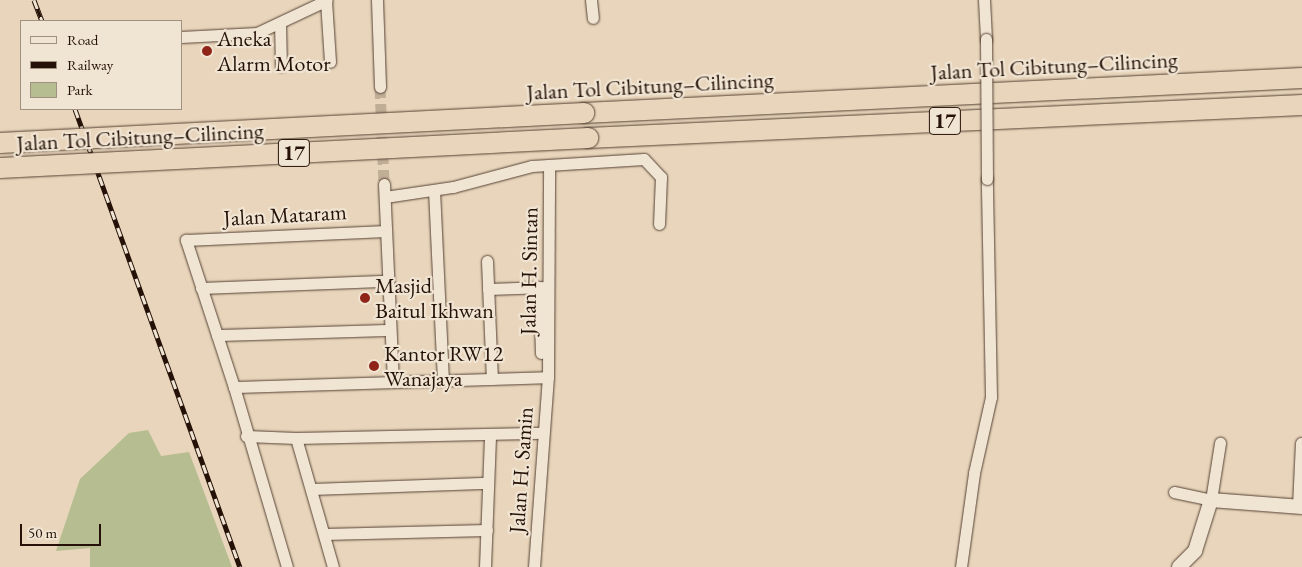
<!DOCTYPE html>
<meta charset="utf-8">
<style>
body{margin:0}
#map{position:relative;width:1302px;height:567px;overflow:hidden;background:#e8d5bb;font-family:"EB Garamond",serif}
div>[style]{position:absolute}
.green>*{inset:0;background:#b6bd90}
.minor-tunnel>*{height:11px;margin-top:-5.5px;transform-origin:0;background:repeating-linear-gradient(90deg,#c1ae97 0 11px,transparent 0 16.5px)}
.roads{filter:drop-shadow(0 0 1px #564234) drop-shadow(0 0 1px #564234)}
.minor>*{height:11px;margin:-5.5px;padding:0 5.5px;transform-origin:5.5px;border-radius:5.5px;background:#f0e4d3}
.tertiary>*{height:14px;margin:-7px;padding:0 7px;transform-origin:7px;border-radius:7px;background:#f0e4d3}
.motorway>*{height:20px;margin:-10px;padding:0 10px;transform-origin:10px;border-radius:10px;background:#e8d5bb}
.rail>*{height:5px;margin-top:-2.5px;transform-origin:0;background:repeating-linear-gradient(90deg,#f0e4d3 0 9px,#251107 0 18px);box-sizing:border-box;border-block:1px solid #251107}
.bridges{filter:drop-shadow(0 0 1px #564234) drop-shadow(0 0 1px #564234)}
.minor-bridge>*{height:11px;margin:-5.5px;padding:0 5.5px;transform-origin:5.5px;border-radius:5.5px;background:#f0e4d3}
.motorway-bridge>*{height:20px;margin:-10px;padding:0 10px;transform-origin:10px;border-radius:10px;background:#e8d5bb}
.dots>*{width:14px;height:14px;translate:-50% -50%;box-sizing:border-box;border:2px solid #f0e4d3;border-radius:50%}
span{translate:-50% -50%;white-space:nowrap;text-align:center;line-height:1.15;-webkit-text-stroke:4.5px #f0e4d3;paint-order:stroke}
.shield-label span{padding:1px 4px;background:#f0e4d3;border:1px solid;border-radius:4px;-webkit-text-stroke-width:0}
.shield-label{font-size:21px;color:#251107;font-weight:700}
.poi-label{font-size:22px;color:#251107}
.left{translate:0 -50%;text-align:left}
.street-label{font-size:22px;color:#251107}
.legend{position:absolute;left:20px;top:20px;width:162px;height:90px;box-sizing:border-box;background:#f0e4d3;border:1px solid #9f9081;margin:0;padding:6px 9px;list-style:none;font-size:15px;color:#251107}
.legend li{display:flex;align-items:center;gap:10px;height:25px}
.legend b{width:25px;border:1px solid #9f9081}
.scale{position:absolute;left:20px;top:524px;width:81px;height:22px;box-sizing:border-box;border:2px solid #251107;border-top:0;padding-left:6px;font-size:15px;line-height:18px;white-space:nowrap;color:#251107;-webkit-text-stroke:4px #f0e4d3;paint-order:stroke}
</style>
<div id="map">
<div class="green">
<i style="clip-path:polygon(148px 430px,161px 456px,189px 452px,232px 567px,90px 567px,90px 548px,56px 551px,80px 479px,129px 433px)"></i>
</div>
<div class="minor-tunnel">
<i style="left:380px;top:87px;width:97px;rotate:87.6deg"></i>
</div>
<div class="roads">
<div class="minor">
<i style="left:377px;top:0;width:87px;rotate:88deg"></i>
<i style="left:591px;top:0;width:18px;rotate:84deg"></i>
<i style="left:984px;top:0;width:39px;rotate:87deg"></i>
<i style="left:326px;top:1px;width:61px;rotate:86.2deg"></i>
<i style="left:280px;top:23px;width:43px;rotate:88.7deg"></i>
<i style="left:181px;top:37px;width:76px;rotate:-3deg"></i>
<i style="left:257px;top:33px;width:77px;rotate:-25.2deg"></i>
<i style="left:384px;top:184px;width:197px;rotate:87.4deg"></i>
<i style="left:434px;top:190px;width:190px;rotate:87.3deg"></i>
<i style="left:385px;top:197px;width:69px;rotate:-8.4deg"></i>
<i style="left:453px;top:187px;width:82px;rotate:-14.9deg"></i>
<i style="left:532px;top:166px;width:112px;rotate:-3.6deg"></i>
<i style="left:644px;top:159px;width:25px;rotate:47deg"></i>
<i style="left:661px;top:177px;width:47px;rotate:92.4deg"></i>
<i style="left:487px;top:261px;width:118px;rotate:87.6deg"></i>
<i style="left:539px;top:287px;width:66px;rotate:88.3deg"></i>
<i style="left:201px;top:288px;width:186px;rotate:-2.2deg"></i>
<i style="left:488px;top:289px;width:58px;rotate:-2deg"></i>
<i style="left:217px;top:335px;width:172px;rotate:-1.7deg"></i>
<i style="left:234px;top:387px;width:314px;rotate:-1.8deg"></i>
<i style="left:246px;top:436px;width:50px;rotate:2.3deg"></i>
<i style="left:296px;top:438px;width:247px;rotate:-1.2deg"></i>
<i style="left:296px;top:438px;width:134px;rotate:74deg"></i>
<i style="left:312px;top:489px;width:176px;rotate:-2deg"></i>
<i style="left:1174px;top:492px;width:38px;rotate:12deg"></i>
<i style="left:1211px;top:500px;width:58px;rotate:-81deg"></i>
<i style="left:1298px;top:506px;width:63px;rotate:-87.3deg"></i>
<i style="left:324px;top:534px;width:163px;rotate:-1.4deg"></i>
<i style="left:287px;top:567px;width:188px;rotate:-106.4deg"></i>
<i style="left:234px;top:387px;width:155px;rotate:-108.1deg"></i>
<i style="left:186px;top:240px;width:200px;rotate:-2.6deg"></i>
<i style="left:485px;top:567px;width:133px;rotate:-87.8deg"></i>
<i style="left:534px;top:567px;width:191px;rotate:-85.8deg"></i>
<i style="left:548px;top:377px;width:212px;rotate:-89.7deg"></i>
<i style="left:961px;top:567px;width:95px;rotate:-82.1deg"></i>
<i style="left:974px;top:473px;width:78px;rotate:-77.4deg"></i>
<i style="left:991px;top:397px;width:218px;rotate:-91.1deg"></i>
</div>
<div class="tertiary">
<i style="left:1179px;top:567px;width:23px;rotate:-45deg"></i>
<i style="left:1195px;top:551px;width:53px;rotate:-72.6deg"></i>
<i style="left:1211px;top:500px;width:91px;rotate:4.4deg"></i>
</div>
<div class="motorway">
<i style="left:584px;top:113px;width:719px;rotate:-2.79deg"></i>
<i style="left:588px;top:138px;width:715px;rotate:-2.65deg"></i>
</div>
</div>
<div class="rail">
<i style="left:34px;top:0;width:22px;rotate:69deg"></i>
<i style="left:75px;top:109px;width:487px;rotate:70.2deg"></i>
</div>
<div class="bridges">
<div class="minor-bridge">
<i style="left:986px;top:39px;width:140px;rotate:89.6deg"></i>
</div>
<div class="motorway-bridge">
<i style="left:0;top:143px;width:585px;rotate:-2.94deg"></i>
<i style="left:0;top:168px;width:589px;rotate:-2.92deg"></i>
</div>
</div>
<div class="dots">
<i style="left:207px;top:51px;background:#8f2418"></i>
<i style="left:365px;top:298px;background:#8f2418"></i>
<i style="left:374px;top:366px;background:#8f2418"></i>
</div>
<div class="shield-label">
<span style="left:945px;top:121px">17</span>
<span style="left:294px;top:153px">17</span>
</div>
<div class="poi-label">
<span class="left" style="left:217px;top:51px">Aneka<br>Alarm Motor</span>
<span class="left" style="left:375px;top:298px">Masjid<br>Baitul Ikhwan</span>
<span class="left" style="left:384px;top:366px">Kantor RW12<br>Wanajaya</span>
</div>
<div class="street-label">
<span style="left:1054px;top:66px;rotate:-3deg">Jalan Tol Cibitung–Cilincing</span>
<span style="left:650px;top:86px;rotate:-3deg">Jalan Tol Cibitung–Cilincing</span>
<span style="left:140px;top:137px;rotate:-3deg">Jalan Tol Cibitung–Cilincing</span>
<span style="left:285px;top:215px;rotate:-3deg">Jalan Mataram</span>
<span style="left:529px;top:271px;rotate:-89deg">Jalan H. Sintan</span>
<span style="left:521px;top:470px;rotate:-86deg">Jalan H. Samin</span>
</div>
<ul class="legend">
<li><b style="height:6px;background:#f0e4d3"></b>Road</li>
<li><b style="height:6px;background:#251107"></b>Railway</li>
<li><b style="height:14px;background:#b6bd90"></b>Park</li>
</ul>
<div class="scale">50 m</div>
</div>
